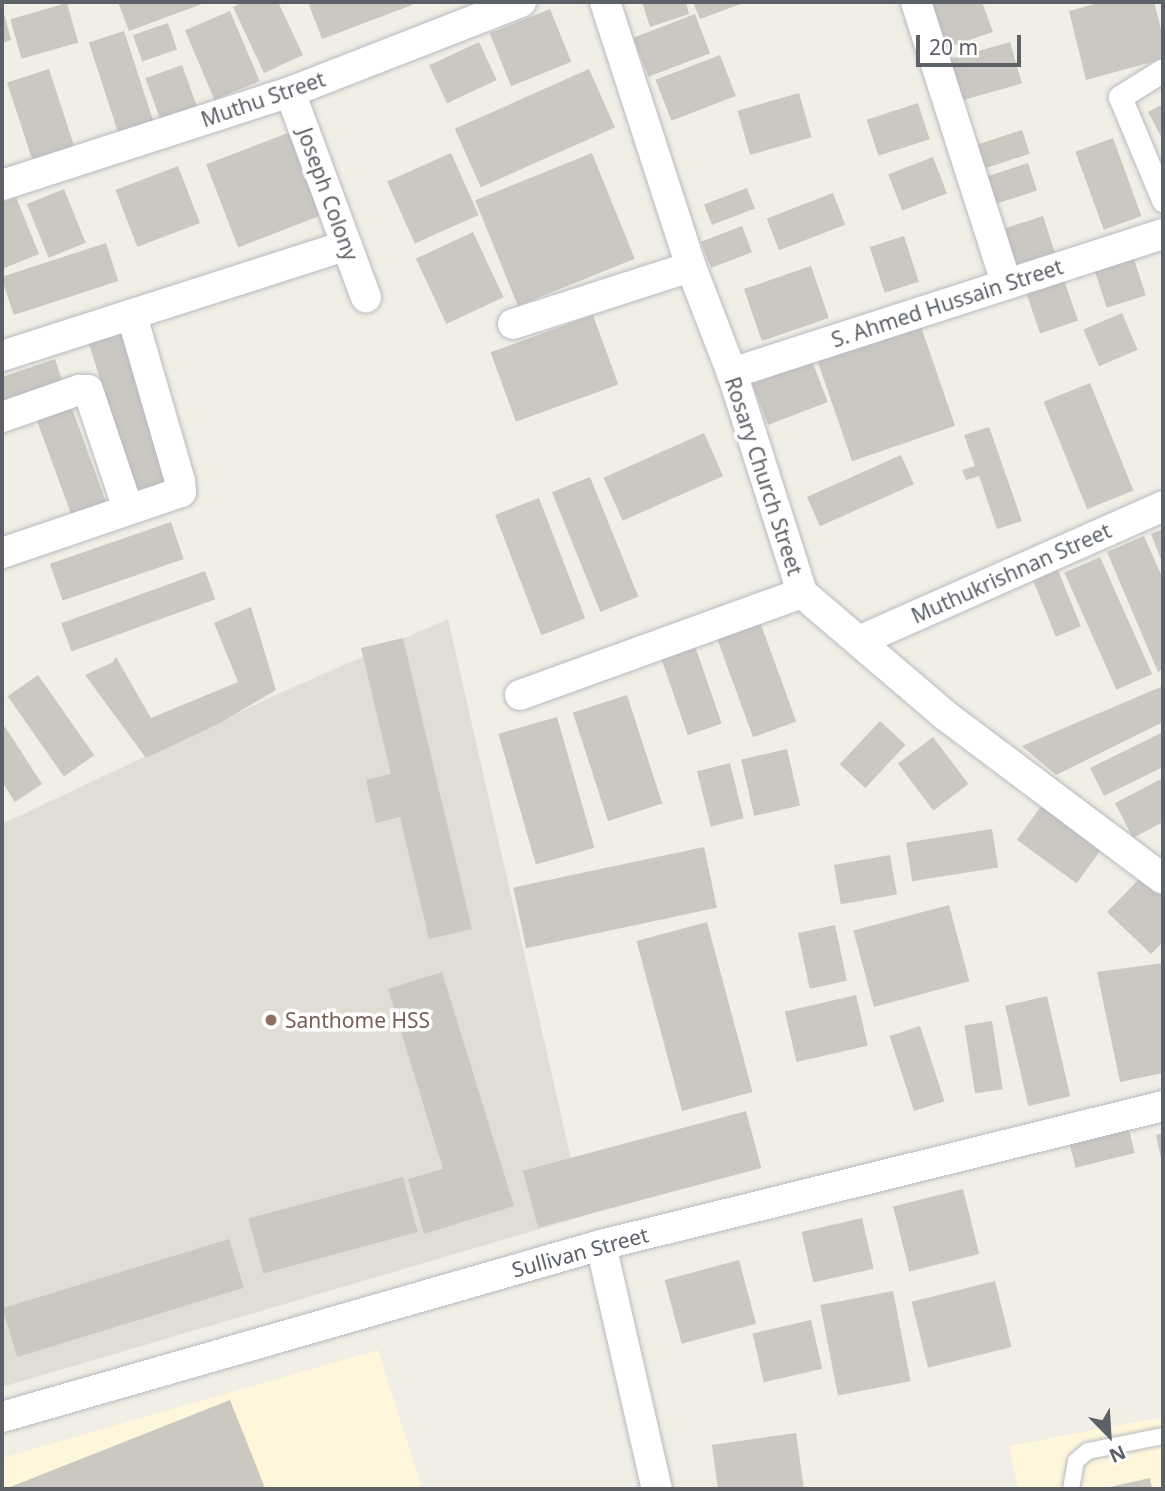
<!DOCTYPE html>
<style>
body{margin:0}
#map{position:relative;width:1165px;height:1491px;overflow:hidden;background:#f0eee5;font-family:"Noto Sans",sans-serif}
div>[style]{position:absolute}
.commercial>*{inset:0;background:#fff7db}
.education>*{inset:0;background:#e0ddd4}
.building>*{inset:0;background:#cbc8c2;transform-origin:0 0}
.roads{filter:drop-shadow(0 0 2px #b7bbc0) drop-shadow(0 0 2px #b7bbc0)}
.service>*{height:16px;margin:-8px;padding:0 8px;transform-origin:8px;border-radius:8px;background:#fff}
.pedestrian>*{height:23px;margin:-11.5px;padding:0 11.5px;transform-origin:11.5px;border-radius:11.5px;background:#fff}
.minor>*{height:30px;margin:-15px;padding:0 15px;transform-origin:15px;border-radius:15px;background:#fff}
.dots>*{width:19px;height:19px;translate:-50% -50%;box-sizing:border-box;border:4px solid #fff;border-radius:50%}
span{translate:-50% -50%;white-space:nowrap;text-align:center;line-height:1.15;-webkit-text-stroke:7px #fff;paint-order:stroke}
.street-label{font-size:21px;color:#5c6167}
.education-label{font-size:21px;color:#785e54}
.left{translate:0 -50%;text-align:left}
.frame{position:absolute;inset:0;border:4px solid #5c6167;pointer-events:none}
.north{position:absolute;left:1074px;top:1400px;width:70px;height:70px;-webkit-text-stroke:5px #fff;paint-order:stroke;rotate:156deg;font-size:19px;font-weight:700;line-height:28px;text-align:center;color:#5c6167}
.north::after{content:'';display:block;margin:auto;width:24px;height:32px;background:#5c6167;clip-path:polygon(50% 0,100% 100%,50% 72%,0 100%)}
.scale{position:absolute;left:916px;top:35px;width:105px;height:32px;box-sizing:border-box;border:4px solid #5c6167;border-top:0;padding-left:9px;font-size:21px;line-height:24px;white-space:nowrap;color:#5c6167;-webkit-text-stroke:5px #fff;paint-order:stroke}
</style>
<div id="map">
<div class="commercial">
<i style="clip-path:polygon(378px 1350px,422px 1489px,2px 1489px,2px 1458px)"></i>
<i style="clip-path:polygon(1163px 1417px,1163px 1489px,1018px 1489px,1009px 1446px)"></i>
</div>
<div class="education">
<i style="clip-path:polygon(448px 619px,584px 1216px,2px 1387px,2px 824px,276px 695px)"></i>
</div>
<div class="building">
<i style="clip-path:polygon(118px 2px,201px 2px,202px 4px,129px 31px)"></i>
<i style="clip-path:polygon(243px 2px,278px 2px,303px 55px,264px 73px,233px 7px)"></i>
<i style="clip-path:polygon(308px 2px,411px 2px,412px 5px,322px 39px)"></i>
<i style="clip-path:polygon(642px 2px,686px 2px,689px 14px,650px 27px)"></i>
<i style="clip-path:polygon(693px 2px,746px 2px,700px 19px)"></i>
<i style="clip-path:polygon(922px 2px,982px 2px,993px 32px,940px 50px)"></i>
<i style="clip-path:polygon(1102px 2px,1154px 2px,1163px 37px,1163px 59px,1086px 80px,1069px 11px)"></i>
<i style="left:67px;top:3px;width:41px;height:59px;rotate:74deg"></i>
<i style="clip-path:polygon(2px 6px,11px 40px,2px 43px)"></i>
<i style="left:550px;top:9px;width:57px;height:65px;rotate:68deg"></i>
<i style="left:230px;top:11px;width:76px;height:49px;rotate:67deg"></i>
<i style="left:695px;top:14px;width:42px;height:66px;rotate:69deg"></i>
<i style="left:168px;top:23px;width:28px;height:37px;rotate:71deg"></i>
<i style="left:124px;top:31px;width:96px;height:37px;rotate:72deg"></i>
<i style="left:479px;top:42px;width:42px;height:55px;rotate:65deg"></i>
<i style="left:1010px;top:42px;width:43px;height:62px;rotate:74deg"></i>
<i style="left:720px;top:55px;width:44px;height:69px;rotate:69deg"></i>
<i style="left:182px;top:65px;width:46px;height:39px;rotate:70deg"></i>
<i style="left:49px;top:69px;width:85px;height:44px;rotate:72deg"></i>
<i style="left:589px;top:69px;width:64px;height:147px;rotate:66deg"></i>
<i style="left:799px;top:93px;width:46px;height:64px;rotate:74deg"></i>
<i style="left:918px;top:103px;width:38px;height:54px;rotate:72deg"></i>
<i style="clip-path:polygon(1163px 104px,1163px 140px,1148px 112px)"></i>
<i style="left:1022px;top:130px;width:25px;height:49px;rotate:72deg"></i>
<i style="left:293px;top:131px;width:89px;height:93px;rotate:69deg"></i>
<i style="left:1113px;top:138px;width:83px;height:40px;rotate:70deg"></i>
<i style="left:451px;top:153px;width:68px;height:70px;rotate:66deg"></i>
<i style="left:592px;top:153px;width:114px;height:126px;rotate:68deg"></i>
<i style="left:933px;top:157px;width:39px;height:48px;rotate:69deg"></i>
<i style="left:1028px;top:163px;width:29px;height:46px;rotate:72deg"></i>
<i style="left:178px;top:166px;width:61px;height:67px;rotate:69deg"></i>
<i style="left:747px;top:188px;width:22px;height:46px;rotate:69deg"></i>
<i style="left:64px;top:189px;width:58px;height:40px;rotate:68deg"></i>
<i style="left:833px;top:193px;width:34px;height:71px;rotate:69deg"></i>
<i style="clip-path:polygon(16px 197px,39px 254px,2px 269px,2px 203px)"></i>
<i style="left:1043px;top:216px;width:38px;height:46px;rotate:72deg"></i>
<i style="left:742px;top:226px;width:28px;height:44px;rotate:69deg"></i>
<i style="left:473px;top:232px;width:72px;height:63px;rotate:65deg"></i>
<i style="left:904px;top:236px;width:48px;height:36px;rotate:72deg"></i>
<i style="left:106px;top:243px;width:40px;height:110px;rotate:72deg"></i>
<i style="left:1134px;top:259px;width:38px;height:41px;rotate:72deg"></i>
<i style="left:811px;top:266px;width:55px;height:71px;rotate:71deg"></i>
<i style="left:1063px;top:277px;width:46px;height:40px;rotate:71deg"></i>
<i style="left:1122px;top:313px;width:40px;height:42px;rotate:67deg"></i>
<i style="left:593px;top:315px;width:74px;height:109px;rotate:70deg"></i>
<i style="left:918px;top:318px;width:114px;height:109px;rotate:71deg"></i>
<i style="left:121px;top:333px;width:157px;height:34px;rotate:72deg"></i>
<i style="clip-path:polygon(55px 359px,65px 389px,2px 411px,2px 377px)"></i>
<i style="left:812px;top:361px;width:44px;height:64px;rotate:69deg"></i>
<i style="left:1090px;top:383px;width:116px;height:50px;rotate:68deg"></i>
<i style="left:70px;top:403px;width:105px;height:37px;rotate:70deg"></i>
<i style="clip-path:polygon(989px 427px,1022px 521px,997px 529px,979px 476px,966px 480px,962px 470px,975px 466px,964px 435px)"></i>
<i style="left:704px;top:433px;width:47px;height:110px;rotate:66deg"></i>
<i style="left:901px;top:455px;width:32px;height:103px;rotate:66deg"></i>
<i style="left:590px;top:477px;width:129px;height:41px;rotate:68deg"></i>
<i style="left:539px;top:498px;width:129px;height:47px;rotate:69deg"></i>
<i style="left:171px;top:522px;width:39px;height:128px;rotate:71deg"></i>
<i style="clip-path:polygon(1163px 529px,1163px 564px,1151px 534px)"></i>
<i style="clip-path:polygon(1144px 536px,1163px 579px,1163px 669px,1158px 672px,1107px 552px)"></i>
<i style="left:1100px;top:557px;width:128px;height:39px;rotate:66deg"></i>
<i style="left:1058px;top:570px;width:61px;height:27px;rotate:68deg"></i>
<i style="left:205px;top:571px;width:30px;height:153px;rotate:70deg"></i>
<i style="clip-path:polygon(251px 607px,276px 690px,218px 724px,146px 758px,85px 675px,113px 662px,116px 657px,151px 718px,238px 682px,214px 623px)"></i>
<i style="left:760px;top:622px;width:106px;height:46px;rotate:70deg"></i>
<i style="clip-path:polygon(403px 638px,472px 929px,429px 939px,400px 817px,376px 823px,366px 780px,391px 774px,361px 648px)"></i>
<i style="left:695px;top:646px;width:82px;height:36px;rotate:71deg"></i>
<i style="left:38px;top:675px;width:98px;height:37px;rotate:55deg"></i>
<i style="clip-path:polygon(1163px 686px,1163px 722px,1056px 775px,1022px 746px)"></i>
<i style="left:627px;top:695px;width:114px;height:57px;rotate:72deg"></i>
<i style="left:557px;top:717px;width:136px;height:61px;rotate:74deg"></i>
<i style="left:880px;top:721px;width:35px;height:59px;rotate:43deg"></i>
<i style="clip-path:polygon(2px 722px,42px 784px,15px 802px,2px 782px)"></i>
<i style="clip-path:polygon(1163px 732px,1163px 767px,1104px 796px,1090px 768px)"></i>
<i style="left:933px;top:737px;width:59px;height:44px;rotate:53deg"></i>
<i style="left:787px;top:749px;width:58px;height:47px;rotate:77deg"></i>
<i style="left:730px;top:763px;width:57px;height:34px;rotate:76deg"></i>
<i style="clip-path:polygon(1163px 778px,1163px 822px,1133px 838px,1115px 803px)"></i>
<i style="left:1042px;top:805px;width:74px;height:43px;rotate:36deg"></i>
<i style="left:992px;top:829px;width:39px;height:87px;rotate:81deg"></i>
<i style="left:704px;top:847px;width:62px;height:195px;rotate:78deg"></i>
<i style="left:890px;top:855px;width:40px;height:57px;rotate:80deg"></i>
<i style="clip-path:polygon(1144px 874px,1163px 893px,1163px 942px,1151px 954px,1107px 912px)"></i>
<i style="left:949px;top:905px;width:79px;height:99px;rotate:75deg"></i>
<i style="left:707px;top:922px;width:176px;height:73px;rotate:75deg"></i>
<i style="left:835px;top:925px;width:57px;height:38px;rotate:78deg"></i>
<i style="clip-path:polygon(1163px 963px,1163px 1073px,1120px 1082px,1097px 972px)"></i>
<i style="clip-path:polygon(442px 972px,514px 1206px,424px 1234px,408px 1179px,443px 1169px,388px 989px)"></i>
<i style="left:856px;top:995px;width:52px;height:73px;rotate:77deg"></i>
<i style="left:1047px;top:996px;width:103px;height:43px;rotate:77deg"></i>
<i style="left:992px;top:1021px;width:69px;height:28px;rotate:81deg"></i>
<i style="left:920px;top:1026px;width:79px;height:32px;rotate:72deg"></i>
<i style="left:746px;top:1111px;width:59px;height:231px;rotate:75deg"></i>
<i style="left:1127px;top:1122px;width:32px;height:61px;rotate:76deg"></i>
<i style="clip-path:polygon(1163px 1133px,1163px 1163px,1162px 1163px,1156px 1135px)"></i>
<i style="left:403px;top:1177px;width:57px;height:160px;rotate:75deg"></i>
<i style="left:963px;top:1189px;width:67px;height:72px;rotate:76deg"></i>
<i style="left:862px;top:1218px;width:52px;height:62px;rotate:77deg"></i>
<i style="left:229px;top:1239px;width:51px;height:237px;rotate:73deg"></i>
<i style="left:739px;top:1260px;width:66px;height:77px;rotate:75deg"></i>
<i style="left:995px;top:1281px;width:68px;height:86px;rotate:76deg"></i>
<i style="left:893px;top:1291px;width:92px;height:74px;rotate:79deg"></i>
<i style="left:811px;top:1320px;width:50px;height:60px;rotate:77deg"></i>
<i style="clip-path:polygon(230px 1400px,265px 1488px,5px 1489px)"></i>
<i style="clip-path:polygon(796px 1433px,804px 1489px,718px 1489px,712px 1445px)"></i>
<i style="clip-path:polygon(1150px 1478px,1152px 1489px,1106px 1489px,1105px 1488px)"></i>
</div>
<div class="roads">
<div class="service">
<i style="left:1071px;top:1489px;width:28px;rotate:-80deg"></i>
<i style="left:1076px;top:1461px;width:16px;rotate:-40deg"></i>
<i style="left:1088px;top:1451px;width:76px;rotate:-11.3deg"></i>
</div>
<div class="pedestrian">
<i style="left:1163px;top:70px;width:51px;rotate:147.9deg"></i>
<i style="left:1120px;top:97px;width:112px;rotate:67.3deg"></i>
</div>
<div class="minor">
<i style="left:605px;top:2px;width:279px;rotate:72deg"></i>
<i style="left:691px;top:267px;width:114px;rotate:68.9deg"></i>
<i style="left:732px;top:373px;width:231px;rotate:72.3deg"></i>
<i style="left:802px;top:593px;width:189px;rotate:40.5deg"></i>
<i style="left:946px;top:716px;width:271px;rotate:36.9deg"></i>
<i style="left:916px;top:2px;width:295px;rotate:72.2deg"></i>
<i style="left:290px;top:92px;width:219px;rotate:69.7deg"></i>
<i style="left:2px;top:185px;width:303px;rotate:-17.9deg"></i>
<i style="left:290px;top:92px;width:248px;rotate:-21.3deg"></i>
<i style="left:513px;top:324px;width:187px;rotate:-17.8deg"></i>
<i style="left:2px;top:356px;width:362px;rotate:-17.8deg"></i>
<i style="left:732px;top:373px;width:453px;rotate:-17.9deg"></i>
<i style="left:2px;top:417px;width:82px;rotate:-19.3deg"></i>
<i style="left:79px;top:390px;width:9px"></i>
<i style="left:88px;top:390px;width:126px;rotate:71.4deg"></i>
<i style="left:2px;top:553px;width:189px;rotate:-18.8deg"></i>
<i style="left:181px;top:492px;width:11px;rotate:-95deg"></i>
<i style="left:180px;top:481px;width:172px;rotate:-106.2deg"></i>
<i style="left:859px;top:641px;width:333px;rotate:-23.9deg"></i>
<i style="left:520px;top:695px;width:300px;rotate:-19.9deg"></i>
<i style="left:601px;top:1245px;width:250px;rotate:77.1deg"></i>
<i style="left:2px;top:1417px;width:623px;rotate:-16.02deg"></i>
<i style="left:601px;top:1245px;width:579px;rotate:-13.89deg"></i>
</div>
</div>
<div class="dots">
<i style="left:271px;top:1020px;background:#8d6e63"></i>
</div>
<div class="street-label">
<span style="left:263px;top:99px;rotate:-19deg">Muthu Street</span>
<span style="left:328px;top:194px;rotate:70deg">Joseph Colony</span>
<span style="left:947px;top:303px;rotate:-18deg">S. Ahmed Hussain Street</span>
<span style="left:764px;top:476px;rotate:72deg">Rosary Church Street</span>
<span style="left:1011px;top:573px;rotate:-24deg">Muthukrishnan Street</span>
<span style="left:580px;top:1252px;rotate:-15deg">Sullivan Street</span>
</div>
<div class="education-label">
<span class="left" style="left:285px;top:1020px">Santhome HSS</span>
</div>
<div class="frame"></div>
<div class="north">N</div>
<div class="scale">20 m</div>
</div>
